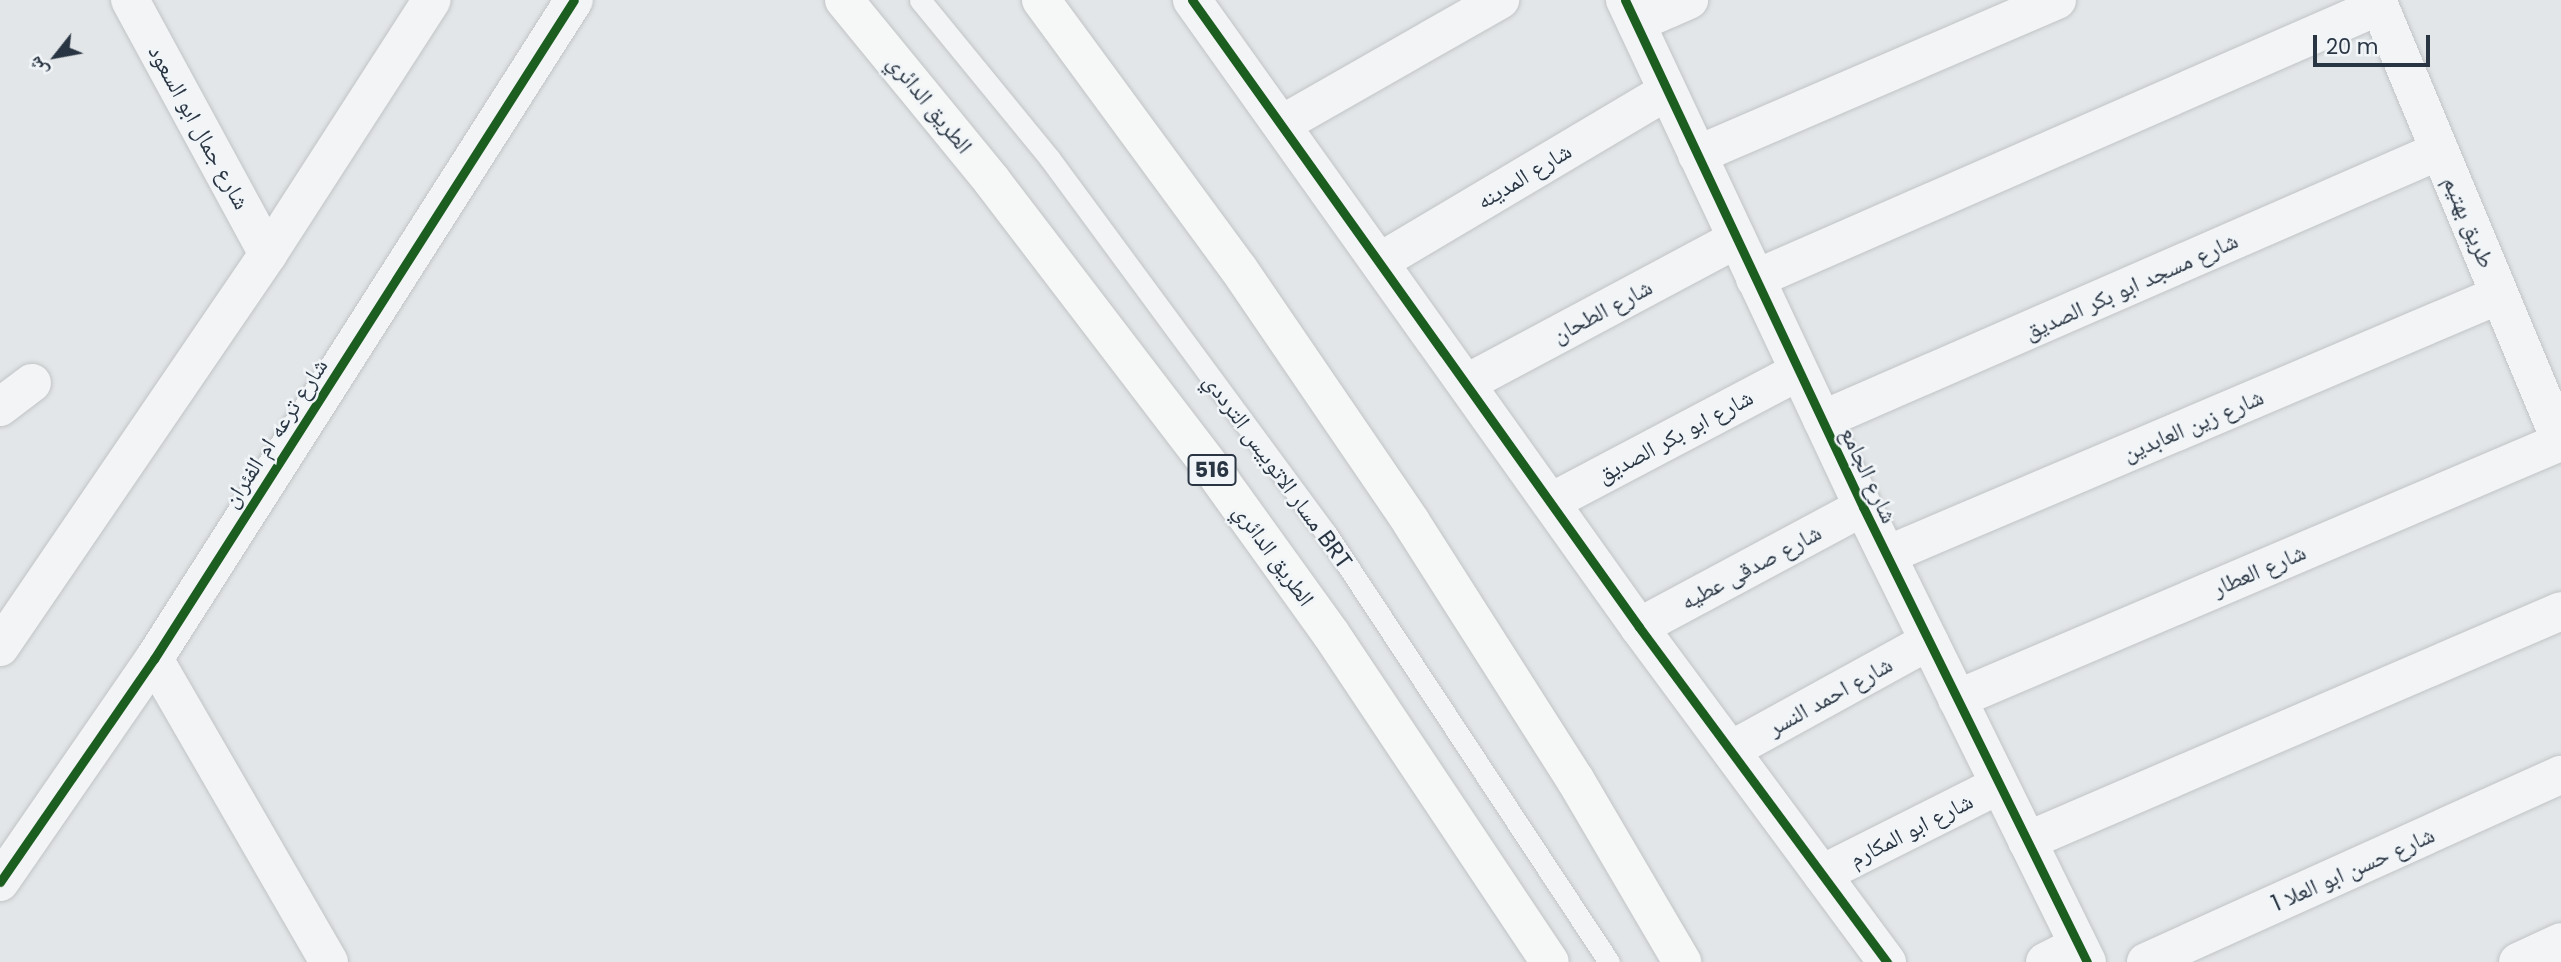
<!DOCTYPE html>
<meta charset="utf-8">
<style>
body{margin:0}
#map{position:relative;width:2561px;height:962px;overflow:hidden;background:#e3e6e8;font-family:Poppins,"Noto Naskh Arabic",sans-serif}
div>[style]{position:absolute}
.roads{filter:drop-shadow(0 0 2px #c1c4c6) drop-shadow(0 0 2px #c1c4c6)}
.lane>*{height:21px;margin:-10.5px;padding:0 10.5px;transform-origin:10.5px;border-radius:10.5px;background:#f2f4f5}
.street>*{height:38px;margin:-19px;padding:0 19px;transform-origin:19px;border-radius:19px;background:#f2f4f5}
.highway>*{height:38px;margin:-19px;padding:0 19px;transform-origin:19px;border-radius:19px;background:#f6f7f7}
.cycleway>*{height:9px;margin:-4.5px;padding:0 4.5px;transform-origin:4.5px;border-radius:4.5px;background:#1b5e20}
span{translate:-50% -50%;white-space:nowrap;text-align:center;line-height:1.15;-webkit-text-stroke:5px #f1f5f8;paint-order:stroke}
.shield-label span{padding:2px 5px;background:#f1f5f8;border:2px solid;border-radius:5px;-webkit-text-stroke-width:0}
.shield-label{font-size:21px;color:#293543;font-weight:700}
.street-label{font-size:23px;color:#293543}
.north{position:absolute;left:21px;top:21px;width:70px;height:70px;-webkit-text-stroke:5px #f1f5f8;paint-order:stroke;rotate:239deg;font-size:19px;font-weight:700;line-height:28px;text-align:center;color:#293543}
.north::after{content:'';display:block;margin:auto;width:24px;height:32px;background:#293543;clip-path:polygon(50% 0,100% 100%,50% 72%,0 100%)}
.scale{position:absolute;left:2313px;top:35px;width:117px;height:32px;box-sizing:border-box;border:4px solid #293543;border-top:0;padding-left:9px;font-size:21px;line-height:24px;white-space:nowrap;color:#293543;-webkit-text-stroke:5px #f1f5f8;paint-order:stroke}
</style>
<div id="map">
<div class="roads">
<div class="lane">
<i style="left:920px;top:0;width:205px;rotate:50.7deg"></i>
<i style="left:1050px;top:159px;width:465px;rotate:53.6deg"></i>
<i style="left:1326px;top:533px;width:514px;rotate:56.59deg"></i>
</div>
<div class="street">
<i style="left:130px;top:0;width:289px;rotate:61.5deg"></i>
<i style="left:1192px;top:0;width:770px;rotate:54.51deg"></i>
<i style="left:1639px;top:627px;width:417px;rotate:53.5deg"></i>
<i style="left:1625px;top:0;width:560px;rotate:64.85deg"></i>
<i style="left:1863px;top:507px;width:507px;rotate:63.79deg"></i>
<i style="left:2377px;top:0;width:480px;rotate:67.4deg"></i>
<i style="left:1636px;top:23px;width:58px;rotate:-23.5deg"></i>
<i style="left:1284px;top:123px;width:249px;rotate:-29.7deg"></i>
<i style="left:1697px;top:155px;width:392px;rotate:-23.3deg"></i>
<i style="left:1381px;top:261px;width:333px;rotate:-30.7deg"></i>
<i style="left:1755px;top:279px;width:681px;rotate:-23.63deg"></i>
<i style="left:1467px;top:383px;width:306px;rotate:-28.1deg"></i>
<i style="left:0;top:407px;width:40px;rotate:-37deg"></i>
<i style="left:1822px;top:420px;width:673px;rotate:-23.56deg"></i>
<i style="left:1551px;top:502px;width:280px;rotate:-27.8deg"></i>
<i style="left:1887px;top:555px;width:665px;rotate:-23.02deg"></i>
<i style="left:1639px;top:627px;width:254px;rotate:-28.2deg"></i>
<i style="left:0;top:647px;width:476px;rotate:-55.7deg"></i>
<i style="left:268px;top:254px;width:302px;rotate:-57.2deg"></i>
<i style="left:154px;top:659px;width:350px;rotate:60deg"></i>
<i style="left:1957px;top:699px;width:655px;rotate:-23.08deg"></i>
<i style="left:1731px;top:750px;width:226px;rotate:-28.8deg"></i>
<i style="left:2027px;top:841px;width:581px;rotate:-23.3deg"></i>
<i style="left:1822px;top:874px;width:198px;rotate:-26.7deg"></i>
<i style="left:0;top:882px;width:271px;rotate:-55.4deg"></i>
<i style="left:154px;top:659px;width:781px;rotate:-57.49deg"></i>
<i style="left:2045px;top:962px;width:37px;rotate:-27deg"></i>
<i style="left:2146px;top:962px;width:455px;rotate:-24.3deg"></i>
<i style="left:2518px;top:962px;width:47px;rotate:-24.9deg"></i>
</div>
<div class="highway">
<i style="left:844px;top:0;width:234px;rotate:50.7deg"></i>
<i style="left:992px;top:181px;width:377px;rotate:52.6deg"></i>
<i style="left:1221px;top:481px;width:188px;rotate:54.3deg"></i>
<i style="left:1331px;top:634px;width:394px;rotate:56.3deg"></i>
<i style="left:1041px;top:0;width:333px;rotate:53.7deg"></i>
<i style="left:1238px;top:268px;width:307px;rotate:55.7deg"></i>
<i style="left:1411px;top:522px;width:307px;rotate:57.5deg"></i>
<i style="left:1576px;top:781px;width:210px;rotate:59.6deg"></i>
</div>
</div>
<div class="cycleway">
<i style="left:1192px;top:0;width:770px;rotate:54.51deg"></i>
<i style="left:1639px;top:627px;width:417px;rotate:53.5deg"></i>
<i style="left:1625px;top:0;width:560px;rotate:64.85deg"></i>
<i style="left:1863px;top:507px;width:507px;rotate:63.79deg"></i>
<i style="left:0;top:882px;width:271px;rotate:-55.4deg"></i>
<i style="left:154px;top:659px;width:781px;rotate:-57.49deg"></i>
</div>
<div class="shield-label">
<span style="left:1212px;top:470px">516</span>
</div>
<div class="street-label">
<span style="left:930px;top:104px;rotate:51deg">الطريق الدائري</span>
<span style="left:199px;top:127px;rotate:61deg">شارع جمال ابو السعود</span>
<span style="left:1524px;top:176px;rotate:-31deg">شارع المدينه</span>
<span style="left:2469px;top:222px;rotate:67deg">طريق بهتيم</span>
<span style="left:2131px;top:286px;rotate:-24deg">شارع مسجد ابو بكر الصديق</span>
<span style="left:1602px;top:311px;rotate:-28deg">شارع الطحان</span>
<span style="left:2193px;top:425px;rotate:-23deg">شارع زين العابدين</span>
<span style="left:275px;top:433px;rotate:-57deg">شارع ترعه ام الفئران</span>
<span style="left:1675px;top:436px;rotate:-28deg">شارع ابو بكر الصديق</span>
<span style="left:1278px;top:471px;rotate:54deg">مسار الاتوبيس الترددي BRT</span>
<span style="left:1869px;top:475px;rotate:65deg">شارع الجامع</span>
<span style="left:1274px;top:555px;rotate:54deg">الطريق الدائري</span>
<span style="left:1751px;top:567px;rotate:-28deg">شارع صدقى عطيه</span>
<span style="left:2259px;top:570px;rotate:-23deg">شارع العطار</span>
<span style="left:1830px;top:696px;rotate:-29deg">شارع احمد النسر</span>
<span style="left:1911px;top:830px;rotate:-27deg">شارع ابو المكارم</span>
<span style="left:2353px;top:869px;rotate:-24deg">شارع حسن ابو العلا 1</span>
</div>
<div class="north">ش</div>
<div class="scale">20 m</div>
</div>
